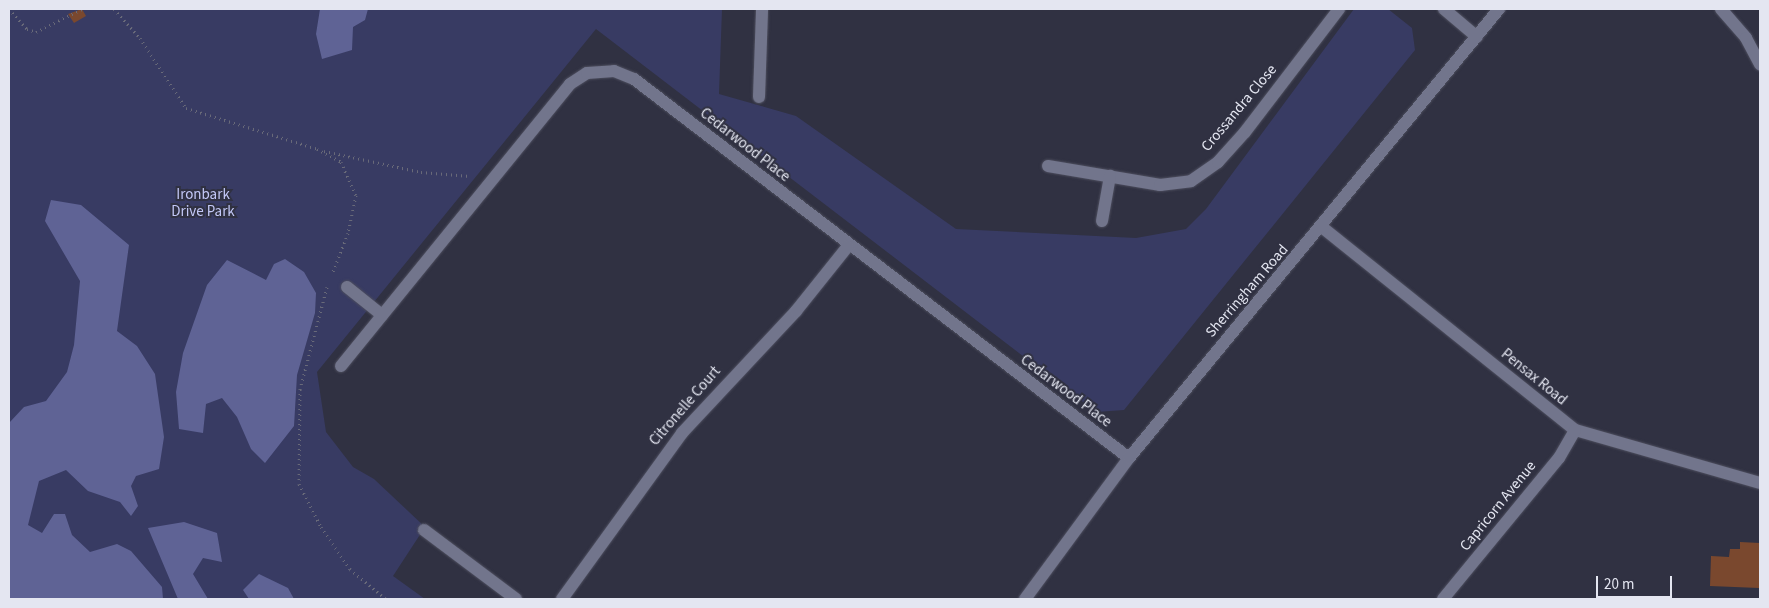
<!DOCTYPE html>
<style>
body{margin:0}
#map{position:relative;width:1769px;height:608px;overflow:hidden;background:#303142;font-family:"Source Sans 3",sans-serif}
div>[style]{position:absolute}
.green>*{inset:0;background:#383b63}
.forest>*{inset:0;background:#5f6395}
.building>*{inset:0;background:#7a482e}
.path>*{height:3px;margin-top:-1.5px;transform-origin:0;background:repeating-linear-gradient(90deg,#696a79 0 1px,transparent 0 5px)}
.roads{filter:drop-shadow(0 0 1px #4d4e5e) drop-shadow(0 0 1px #4d4e5e)}
.minor>*{height:12px;margin:-6px;padding:0 6px;transform-origin:6px;border-radius:6px;background:#72758c}
span{translate:-50% -50%;white-space:nowrap;text-align:center;line-height:1.15;-webkit-text-stroke:4px #303142;paint-order:stroke}
.street-label{font-size:15px;color:#e4e6f1}
.park-label{font-size:15px;color:#c3c8f7}
.frame{position:absolute;inset:0;border:10px solid #e4e6f1;pointer-events:none}
.scale{position:absolute;left:1596px;top:576px;width:76px;height:22px;box-sizing:border-box;border:2px solid #e4e6f1;border-top:0;padding-left:6px;font-size:15px;line-height:18px;white-space:nowrap;color:#e4e6f1;-webkit-text-stroke:4px #303142;paint-order:stroke}
</style>
<div id="map">
<div class="green">
<i style="clip-path:polygon(9px 9px,722px 9px,719px 94px,796px 116px,956px 229px,1136px 238px,1186px 229px,1206px 209px,1354px 9px,1388px 9px,1412px 28px,1415px 50px,1124px 410px,1096px 412px,596px 29px,317px 372px,326px 432px,353px 467px,374px 479px,425px 527px,393px 576px,425px 599px,9px 599px)"></i>
</div>
<div class="forest">
<i style="clip-path:polygon(320px 9px,368px 9px,365px 20px,353px 27px,352px 50px,322px 59px,316px 34px)"></i>
<i style="clip-path:polygon(51px 200px,81px 205px,129px 245px,117px 331px,137px 346px,155px 374px,164px 437px,159px 469px,136px 476px,131px 486px,138px 506px,131px 516px,120px 502px,88px 491px,66px 470px,39px 481px,28px 525px,42px 533px,54px 514px,65px 514px,72px 535px,90px 552px,117px 544px,131px 551px,162px 587px,163px 599px,9px 599px,9px 423px,24px 407px,46px 401px,67px 372px,74px 345px,80px 281px,45px 221px)"></i>
<i style="clip-path:polygon(285px 259px,304px 272px,316px 293px,315px 313px,297px 375px,294px 426px,265px 463px,251px 449px,237px 417px,222px 398px,206px 404px,203px 433px,179px 429px,176px 392px,183px 353px,207px 285px,227px 260px,266px 280px,274px 264px)"></i>
<i style="clip-path:polygon(184px 522px,217px 533px,222px 562px,203px 558px,193px 574px,208px 599px,178px 599px,148px 528px)"></i>
<i style="clip-path:polygon(259px 574px,288px 588px,294px 599px,249px 599px,243px 590px)"></i>
</div>
<div class="building">
<i style="clip-path:polygon(82px 9px,86px 16px,74px 23px,68px 14px)"></i>
<i style="clip-path:polygon(1740px 542px,1760px 543px,1759px 588px,1710px 586px,1711px 556px,1729px 557px,1730px 549px,1740px 549px)"></i>
</div>
<div class="path">
<i style="left:9px;top:9px;width:27px;rotate:48deg"></i>
<i style="left:27px;top:29px;width:9px;rotate:18deg"></i>
<i style="left:36px;top:32px;width:51px;rotate:-26.6deg"></i>
<i style="left:114px;top:9px;width:39px;rotate:48deg"></i>
<i style="left:140px;top:38px;width:84px;rotate:56.7deg"></i>
<i style="left:186px;top:108px;width:138px;rotate:17.3deg"></i>
<i style="left:317px;top:149px;width:27px;rotate:28deg"></i>
<i style="left:341px;top:162px;width:36px;rotate:66deg"></i>
<i style="left:356px;top:195px;width:39px;rotate:102deg"></i>
<i style="left:348px;top:233px;width:44px;rotate:111.3deg"></i>
<i style="left:324px;top:151px;width:99px;rotate:12.2deg"></i>
<i style="left:421px;top:172px;width:49px;rotate:4.7deg"></i>
<i style="left:327px;top:287px;width:106px;rotate:104.8deg"></i>
<i style="left:300px;top:389px;width:95px;rotate:90.6deg"></i>
<i style="left:299px;top:484px;width:48px;rotate:62.9deg"></i>
<i style="left:321px;top:527px;width:51px;rotate:55.4deg"></i>
<i style="left:350px;top:569px;width:47px;rotate:39.8deg"></i>
</div>
<div class="roads">
<div class="minor">
<i style="left:1444px;top:9px;width:43px;rotate:40.3deg"></i>
<i style="left:1721px;top:9px;width:38px;rotate:49deg"></i>
<i style="left:1746px;top:38px;width:30px;rotate:62deg"></i>
<i style="left:759px;top:97px;width:88px;rotate:-88deg"></i>
<i style="left:1048px;top:166px;width:114px;rotate:9.6deg"></i>
<i style="left:1160px;top:185px;width:31px;rotate:-7deg"></i>
<i style="left:1191px;top:181px;width:33px;rotate:-35deg"></i>
<i style="left:1218px;top:162px;width:40px;rotate:-48deg"></i>
<i style="left:1245px;top:132px;width:155px;rotate:-52.6deg"></i>
<i style="left:1102px;top:221px;width:46px;rotate:-79.9deg"></i>
<i style="left:1323px;top:228px;width:323px;rotate:38.7deg"></i>
<i style="left:1575px;top:430px;width:192px;rotate:16deg"></i>
<i style="left:347px;top:287px;width:45px;rotate:38.7deg"></i>
<i style="left:341px;top:366px;width:363px;rotate:-50.9deg"></i>
<i style="left:570px;top:84px;width:20px;rotate:-33deg"></i>
<i style="left:587px;top:73px;width:27px;rotate:-4deg"></i>
<i style="left:614px;top:71px;width:22px;rotate:22deg"></i>
<i style="left:634px;top:79px;width:623px;rotate:37.44deg"></i>
<i style="left:424px;top:530px;width:115px;rotate:36.9deg"></i>
<i style="left:562px;top:599px;width:205px;rotate:-54.1deg"></i>
<i style="left:682px;top:433px;width:167px;rotate:-46.9deg"></i>
<i style="left:796px;top:311px;width:83px;rotate:-51.3deg"></i>
<i style="left:1025px;top:599px;width:175px;rotate:-53.6deg"></i>
<i style="left:1129px;top:458px;width:582px;rotate:-50.51deg"></i>
<i style="left:1443px;top:599px;width:183px;rotate:-50.6deg"></i>
<i style="left:1559px;top:458px;width:32px;rotate:-60deg"></i>
</div>
</div>
<div class="street-label">
<span style="left:1239px;top:108px;rotate:-50deg">Crossandra Close</span>
<span style="left:745px;top:145px;rotate:38deg">Cedarwood Place</span>
<span style="left:1247px;top:291px;rotate:-49deg">Sherringham Road</span>
<span style="left:1534px;top:377px;rotate:39deg">Pensax Road</span>
<span style="left:1066px;top:391px;rotate:37deg">Cedarwood Place</span>
<span style="left:685px;top:406px;rotate:-49deg">Citronelle Court</span>
<span style="left:1498px;top:506px;rotate:-51deg">Capricorn Avenue</span>
</div>
<div class="park-label">
<span style="left:203px;top:203px">Ironbark<br>Drive Park</span>
</div>
<div class="frame"></div>
<div class="scale">20 m</div>
</div>
